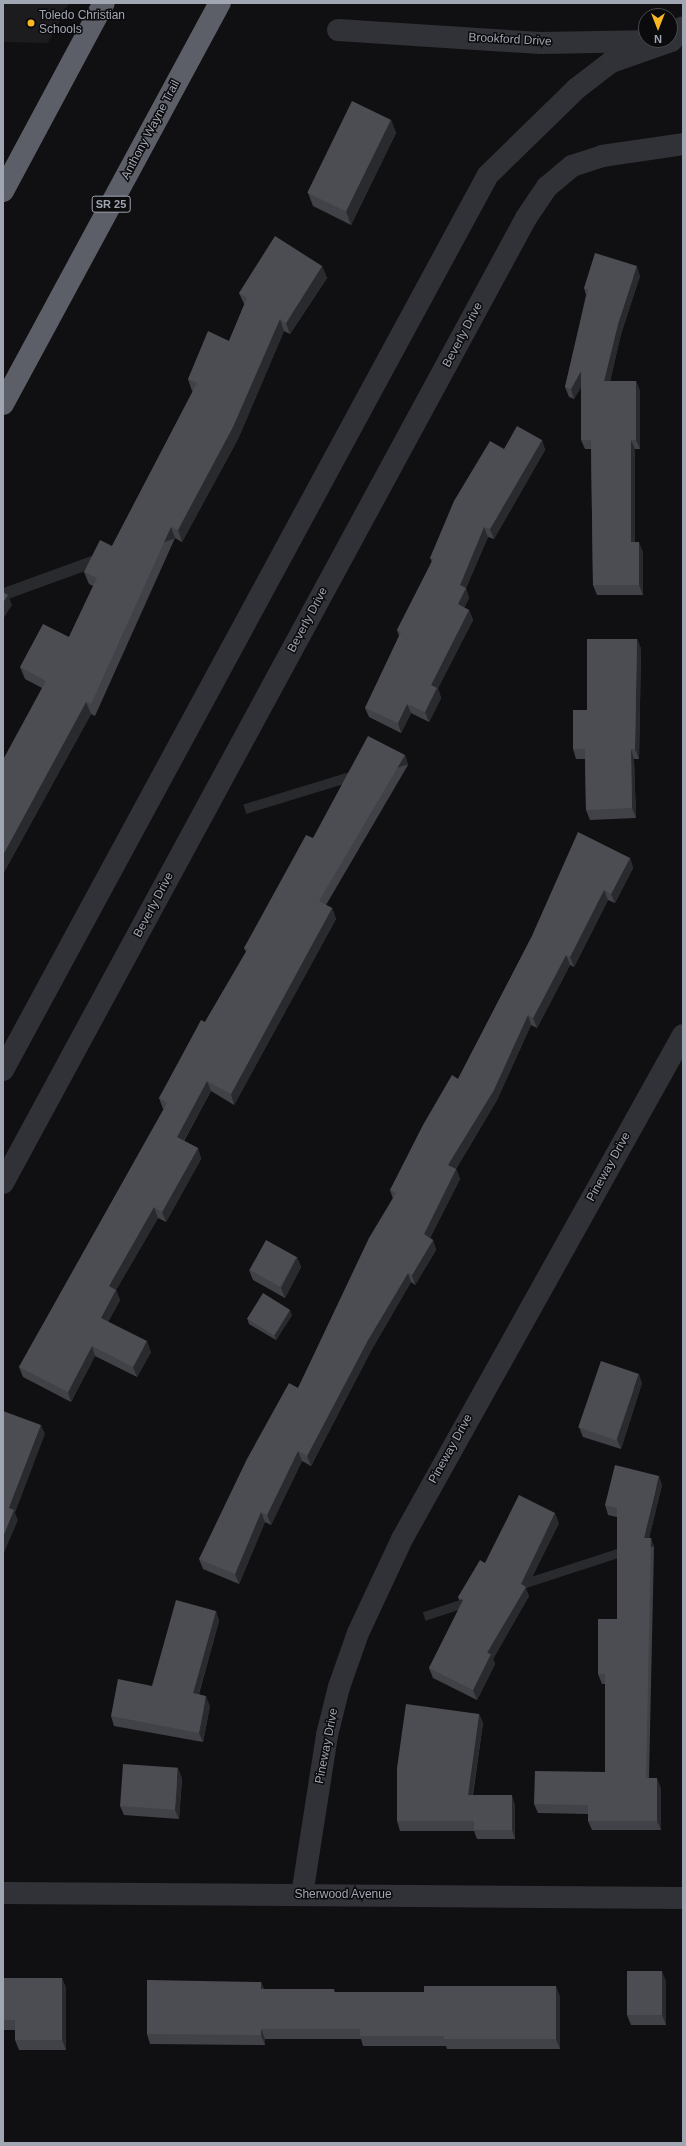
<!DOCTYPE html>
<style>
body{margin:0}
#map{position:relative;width:686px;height:2146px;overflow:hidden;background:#101012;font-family:Arial,sans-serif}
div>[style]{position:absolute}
.built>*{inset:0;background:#1c1c1f}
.minor>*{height:22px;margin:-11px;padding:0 11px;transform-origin:11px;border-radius:11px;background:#313237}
.highway>*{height:22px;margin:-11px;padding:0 11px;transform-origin:11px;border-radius:11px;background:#5d5f68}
.wall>*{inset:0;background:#414247}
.shaded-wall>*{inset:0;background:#292a2d;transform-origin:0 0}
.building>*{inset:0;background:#4c4d53;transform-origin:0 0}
.dots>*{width:11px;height:11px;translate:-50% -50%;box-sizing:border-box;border:2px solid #0b0b0d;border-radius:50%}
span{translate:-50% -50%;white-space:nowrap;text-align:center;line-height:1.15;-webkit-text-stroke:3px #0b0b0d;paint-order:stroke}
.shield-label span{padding:1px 3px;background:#0b0b0d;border:1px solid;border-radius:3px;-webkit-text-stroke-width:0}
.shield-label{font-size:11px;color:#a1a6b3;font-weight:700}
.poi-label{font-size:12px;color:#a1a6b3}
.left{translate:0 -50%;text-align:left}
.street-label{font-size:12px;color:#a1a6b3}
.frame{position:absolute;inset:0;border:4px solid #a1a6b3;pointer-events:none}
.north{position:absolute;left:638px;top:8px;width:40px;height:40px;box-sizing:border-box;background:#0b0b0d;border:1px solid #47494f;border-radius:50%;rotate:180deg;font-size:11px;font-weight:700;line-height:16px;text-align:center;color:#a1a6b3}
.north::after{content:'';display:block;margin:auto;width:14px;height:18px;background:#fab720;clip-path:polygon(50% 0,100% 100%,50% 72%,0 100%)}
</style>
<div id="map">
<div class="built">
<i style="clip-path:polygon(3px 3px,69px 3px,48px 43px,3px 42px)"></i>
</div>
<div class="minor">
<i style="left:338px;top:30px;width:203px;rotate:3.7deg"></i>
<i style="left:541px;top:43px;width:113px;rotate:-1deg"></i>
<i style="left:3px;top:1070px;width:1018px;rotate:-61.55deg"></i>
<i style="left:488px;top:175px;width:123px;rotate:-44.3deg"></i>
<i style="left:576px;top:89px;width:44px;rotate:-37.6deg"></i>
<i style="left:611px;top:62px;width:64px;rotate:-19.3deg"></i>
<i style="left:671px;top:41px;width:18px;rotate:-49deg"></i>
<i style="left:3px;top:1183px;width:1098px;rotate:-61.54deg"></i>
<i style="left:526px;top:218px;width:37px;rotate:-56deg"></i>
<i style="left:547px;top:187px;width:33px;rotate:-40deg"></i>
<i style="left:572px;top:166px;width:32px;rotate:-18deg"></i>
<i style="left:602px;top:156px;width:82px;rotate:-8.4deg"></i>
<i style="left:3px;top:1893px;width:680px;rotate:0.42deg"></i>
<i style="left:302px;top:1895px;width:162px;rotate:-81.1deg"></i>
<i style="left:327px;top:1735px;width:49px;rotate:-76deg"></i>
<i style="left:339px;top:1687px;width:57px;rotate:-70.6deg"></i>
<i style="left:358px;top:1633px;width:104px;rotate:-64.9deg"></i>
<i style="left:402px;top:1539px;width:577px;rotate:-60.86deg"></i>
</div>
<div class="highway">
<i style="left:3px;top:191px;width:213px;rotate:-61.8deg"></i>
<i style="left:3px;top:404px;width:456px;rotate:-61.6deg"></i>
</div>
<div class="wall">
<i style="clip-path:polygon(391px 120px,396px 133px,351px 225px,313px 206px,308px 193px)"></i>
<i style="clip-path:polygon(322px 266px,327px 278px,290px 334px,284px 331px,238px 439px,182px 542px,175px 538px,95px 716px,91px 714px,3px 874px,3px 760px,42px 688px,25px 679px,20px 667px,69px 637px,93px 586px,89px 584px,84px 572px,112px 546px,193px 391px,192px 391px,188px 379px,229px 341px,244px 305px,244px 304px,239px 293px)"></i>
<i style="clip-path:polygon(640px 276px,621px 334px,610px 381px,636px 381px,640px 391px,640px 449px,635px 449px,635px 542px,643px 552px,643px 595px,597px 595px,593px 585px,591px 449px,585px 449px,581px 440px,581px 387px,574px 399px,569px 397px,565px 387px,586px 295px,584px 288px)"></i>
<i style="clip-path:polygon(542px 440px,545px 450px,494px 539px,488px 537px,466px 588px,469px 598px,464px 608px,469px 610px,473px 620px,438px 688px,441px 698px,429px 722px,411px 713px,401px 733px,369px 717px,365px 708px,399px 636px,397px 630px,432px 562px,430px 558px,504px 449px)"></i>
<i style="clip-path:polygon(637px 639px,641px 649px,639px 759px,634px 759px,636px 818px,590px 820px,586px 810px,585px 759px,576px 759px,573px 749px,587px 710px)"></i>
<i style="clip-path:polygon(405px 755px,408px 765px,326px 905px,332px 908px,336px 919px,234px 1105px,211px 1091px,184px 1141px,198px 1148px,201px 1159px,166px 1222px,158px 1218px,116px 1290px,120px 1300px,108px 1322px,151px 1352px,137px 1377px,95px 1356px,71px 1402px,23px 1377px,19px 1367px,164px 1109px,163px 1109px,159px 1098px,205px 1022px,246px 952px,244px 948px,313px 838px)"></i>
<i style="clip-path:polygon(630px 858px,633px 868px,615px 903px,608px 900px,574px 967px,570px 965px,537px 1028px,531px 1025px,497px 1100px,456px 1169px,460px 1179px,430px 1238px,433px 1240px,436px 1250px,415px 1285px,411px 1282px,372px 1349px,311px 1466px,302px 1461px,271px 1525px,265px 1522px,239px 1584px,203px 1569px,199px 1559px,298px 1388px,393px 1199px,390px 1190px,458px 1079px,531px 938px)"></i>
<i style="clip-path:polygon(297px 1257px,301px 1267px,285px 1298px,253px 1280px,249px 1270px)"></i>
<i style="clip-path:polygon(292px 1315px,276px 1340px,249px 1324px,247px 1318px)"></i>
<i style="clip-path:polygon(642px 1383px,621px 1449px,583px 1437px,579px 1427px)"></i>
<i style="clip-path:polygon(662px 1485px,649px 1538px,651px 1538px,654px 1547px,649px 1778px,661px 1788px,661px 1830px,592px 1830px,588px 1821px,588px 1814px,538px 1813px,534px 1804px,605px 1772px,605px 1684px,602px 1684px,598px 1674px,617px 1619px,617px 1517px,608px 1515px,605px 1505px)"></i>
<i style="clip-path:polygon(559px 1523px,526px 1589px,529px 1596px,493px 1659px,495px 1664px,477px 1700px,433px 1678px,429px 1668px,461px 1605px,458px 1597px,485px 1563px)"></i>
<i style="clip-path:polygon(216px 1611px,219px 1621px,199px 1694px,210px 1706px,203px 1742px,114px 1726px,111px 1716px,152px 1686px)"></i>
<i style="clip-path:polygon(479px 1714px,483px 1723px,473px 1795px,515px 1805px,515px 1839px,477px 1839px,474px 1831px,400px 1831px,397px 1821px)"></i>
<i style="clip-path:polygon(182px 1778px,179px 1819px,124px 1815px,120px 1806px)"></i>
<i style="clip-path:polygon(3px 1978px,62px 1978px,66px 1988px,66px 2050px,19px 2050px,15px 2040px,15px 2030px,3px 2030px)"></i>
<i style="clip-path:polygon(666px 1981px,666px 2025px,631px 2025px,627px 2015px)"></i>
<i style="clip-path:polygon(261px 1982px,264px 1989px,334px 1989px,335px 1992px,560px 1996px,560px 2049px,447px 2049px,446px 2046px,363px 2046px,361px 2039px,265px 2039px,265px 2045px,150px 2044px,147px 2034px)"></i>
</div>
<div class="shaded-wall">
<i style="clip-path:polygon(391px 120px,396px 133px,351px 225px,346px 211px)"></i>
<i style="clip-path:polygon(322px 266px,327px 278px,290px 334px,286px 323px)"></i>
<i style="clip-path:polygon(637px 266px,640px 276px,621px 334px,608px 391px,604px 381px,618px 324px)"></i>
<i style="clip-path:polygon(280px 319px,284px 331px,238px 439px,182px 542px,178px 530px)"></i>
<i style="clip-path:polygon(581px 371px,585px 381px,574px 399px,571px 389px)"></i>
<i style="clip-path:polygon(636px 381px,640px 391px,640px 449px,636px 440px)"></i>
<i style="clip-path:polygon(542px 440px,545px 450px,494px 539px,490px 529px)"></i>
<i style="clip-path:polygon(631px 440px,635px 449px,635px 552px,631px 542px)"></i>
<i style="left:171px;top:527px;width:12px;height:194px;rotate:70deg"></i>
<i style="clip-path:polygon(484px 527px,488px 537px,466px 588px,469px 598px,461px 614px,458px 604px,460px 585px)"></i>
<i style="clip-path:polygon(639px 542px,643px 552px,643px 595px,639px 585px)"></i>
<i style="clip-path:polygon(8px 595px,12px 605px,3px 619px,3px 603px)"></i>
<i style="clip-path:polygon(469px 610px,473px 620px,438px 688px,441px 698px,429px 722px,425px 712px,431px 685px)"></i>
<i style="clip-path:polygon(637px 639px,641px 649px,639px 759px,635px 749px)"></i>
<i style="clip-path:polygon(86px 702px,91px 714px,3px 874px,3px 855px)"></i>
<i style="clip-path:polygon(407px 704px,411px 713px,401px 733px,398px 723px)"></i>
<i style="clip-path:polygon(631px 749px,634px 759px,636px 818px,632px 808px)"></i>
<i style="left:405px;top:755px;width:10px;height:169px;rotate:73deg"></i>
<i style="clip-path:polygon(630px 858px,633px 868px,615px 903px,611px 894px)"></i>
<i style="clip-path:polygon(604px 890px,608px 900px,574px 967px,570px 957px)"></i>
<i style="clip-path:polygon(332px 908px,336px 919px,234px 1105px,231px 1094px)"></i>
<i style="clip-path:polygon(566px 955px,570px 965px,537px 1028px,533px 1018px)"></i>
<i style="clip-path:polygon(528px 1015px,531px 1025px,497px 1100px,452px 1175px,448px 1165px)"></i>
<i style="clip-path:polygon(207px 1081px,211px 1091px,180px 1147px,177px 1137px)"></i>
<i style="clip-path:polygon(198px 1148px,201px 1159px,166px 1222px,162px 1212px)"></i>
<i style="clip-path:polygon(456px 1169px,460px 1179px,427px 1244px,424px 1234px)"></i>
<i style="clip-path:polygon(154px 1207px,158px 1218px,116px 1290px,120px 1300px,105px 1328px,101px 1318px,109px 1286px)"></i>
<i style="clip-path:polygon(433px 1240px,436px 1250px,415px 1285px,412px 1275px)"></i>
<i style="clip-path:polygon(297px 1257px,301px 1267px,285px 1298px,281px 1288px)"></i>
<i style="clip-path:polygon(408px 1273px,411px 1282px,372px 1349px,311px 1466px,307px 1456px,368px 1340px)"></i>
<i style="clip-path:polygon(290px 1310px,292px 1315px,276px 1340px,274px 1335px)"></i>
<i style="clip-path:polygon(147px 1341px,151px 1352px,137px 1377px,133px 1367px)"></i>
<i style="clip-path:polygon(92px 1346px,95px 1356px,71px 1402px,68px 1392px)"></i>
<i style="clip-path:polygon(639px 1374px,642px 1383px,621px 1449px,617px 1439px)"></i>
<i style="clip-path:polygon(41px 1425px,45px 1434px,15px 1513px,18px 1520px,4px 1553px,3px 1551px,3px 1537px,9px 1508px)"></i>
<i style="clip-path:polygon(298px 1451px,302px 1461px,271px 1525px,267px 1515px)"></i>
<i style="clip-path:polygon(659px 1476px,662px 1485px,647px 1547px,644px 1538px)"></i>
<i style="clip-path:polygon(261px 1512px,265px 1522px,239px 1584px,235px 1574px)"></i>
<i style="clip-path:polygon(555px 1513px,559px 1523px,526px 1589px,529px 1596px,493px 1659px,495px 1664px,477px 1700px,473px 1690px,487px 1653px)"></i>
<i style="left:651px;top:1538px;width:9px;height:240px;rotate:72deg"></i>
<i style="clip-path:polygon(216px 1611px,219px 1621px,196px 1703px,193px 1693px)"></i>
<i style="clip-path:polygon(206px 1696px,210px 1706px,203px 1742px,199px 1733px)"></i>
<i style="clip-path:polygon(479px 1714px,483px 1723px,471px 1805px,468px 1795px)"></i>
<i style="clip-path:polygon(178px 1768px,182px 1778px,179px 1819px,175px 1810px)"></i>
<i style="clip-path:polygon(657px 1778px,661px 1788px,661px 1830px,657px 1821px)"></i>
<i style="clip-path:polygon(512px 1795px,515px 1805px,515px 1839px,512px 1830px)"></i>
<i style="clip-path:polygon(662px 1971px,666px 1981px,666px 2025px,662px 2015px)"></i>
<i style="clip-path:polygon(62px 1978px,66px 1988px,66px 2050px,62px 2040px)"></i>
<i style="clip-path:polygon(261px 1982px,265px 1992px,261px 1989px)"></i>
<i style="clip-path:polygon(556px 1986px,560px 1996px,560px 2049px,556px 2039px)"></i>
<i style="clip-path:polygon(261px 2029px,265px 2039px,265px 2045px,261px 2035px)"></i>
</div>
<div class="building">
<i style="left:352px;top:101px;width:43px;height:102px;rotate:26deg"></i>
<i style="clip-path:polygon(275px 236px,322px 266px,286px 323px,280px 319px,233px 427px,178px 530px,171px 527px,91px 704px,86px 702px,3px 855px,3px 760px,46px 681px,20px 667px,43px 624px,69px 637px,97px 578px,84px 572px,100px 540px,112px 546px,197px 383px,188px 379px,208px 331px,229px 341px,247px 298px,239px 293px)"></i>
<i style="clip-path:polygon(595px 253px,637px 266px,618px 324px,604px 381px,636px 381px,636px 440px,631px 440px,631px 542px,639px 542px,639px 585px,593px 585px,591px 440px,581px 440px,581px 371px,571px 389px,565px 387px,588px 290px,584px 288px)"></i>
<i style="clip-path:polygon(517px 426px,542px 440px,490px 529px,484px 527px,460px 585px,466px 588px,458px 604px,469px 610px,431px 685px,437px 688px,425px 712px,407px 704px,398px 723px,365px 708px,401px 632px,397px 630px,433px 559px,430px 558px,454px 501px,490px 441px,504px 449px)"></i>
<i style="clip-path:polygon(3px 592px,8px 595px,3px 603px)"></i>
<i style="clip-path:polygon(587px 639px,637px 639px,635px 749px,631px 749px,632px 808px,586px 810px,585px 749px,573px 749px,573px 710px,587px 710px)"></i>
<i style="clip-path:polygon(368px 736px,405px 755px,319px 901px,332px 908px,231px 1094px,207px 1081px,177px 1137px,198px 1148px,162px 1212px,154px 1207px,109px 1286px,116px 1290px,101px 1318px,147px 1341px,133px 1367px,92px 1346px,68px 1392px,19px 1367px,167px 1103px,159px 1098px,201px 1020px,205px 1022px,247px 950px,244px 948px,306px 835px,313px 838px)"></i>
<i style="clip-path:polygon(578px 832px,630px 858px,611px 894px,604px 890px,570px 957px,566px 955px,533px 1018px,528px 1015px,494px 1090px,448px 1165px,456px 1169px,424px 1234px,433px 1240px,412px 1275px,408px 1273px,368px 1340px,307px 1456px,298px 1451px,267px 1515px,261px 1512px,235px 1574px,199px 1559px,247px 1459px,289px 1383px,298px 1388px,369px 1238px,396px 1193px,390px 1190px,423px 1125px,452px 1075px,458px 1079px,531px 938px)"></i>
<i style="left:266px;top:1240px;width:35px;height:34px;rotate:29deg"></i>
<i style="left:263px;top:1293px;width:32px;height:30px;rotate:32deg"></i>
<i style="left:601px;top:1361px;width:40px;height:70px;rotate:19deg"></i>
<i style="clip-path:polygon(3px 1411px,41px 1425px,9px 1508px,14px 1510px,3px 1537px)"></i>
<i style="clip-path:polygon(615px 1465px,659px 1476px,644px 1538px,651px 1538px,646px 1778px,657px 1778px,657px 1821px,588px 1821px,588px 1805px,534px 1804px,535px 1771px,605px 1772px,605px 1674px,598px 1674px,598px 1619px,617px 1619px,617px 1508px,605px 1505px)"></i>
<i style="clip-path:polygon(519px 1495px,555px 1513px,521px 1584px,526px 1587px,487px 1653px,491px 1654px,473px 1690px,429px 1668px,463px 1600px,458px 1597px,480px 1560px,485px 1563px)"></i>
<i style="clip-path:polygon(176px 1600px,216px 1611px,193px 1693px,206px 1696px,199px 1733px,111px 1716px,118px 1679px,152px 1686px)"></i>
<i style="clip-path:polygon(406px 1704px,479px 1714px,468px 1795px,512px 1795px,512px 1830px,474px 1830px,474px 1821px,397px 1821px,397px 1768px)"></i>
<i style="left:123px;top:1764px;width:55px;height:42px;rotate:4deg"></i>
<i style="left:627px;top:1971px;width:35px;height:44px"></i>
<i style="clip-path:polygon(3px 1978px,62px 1978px,62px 2040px,15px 2040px,15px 2020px,3px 2020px)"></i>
<i style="clip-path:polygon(147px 1980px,261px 1982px,261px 1989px,334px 1989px,334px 1992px,424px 1992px,424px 1986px,556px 1986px,556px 2039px,444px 2039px,444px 2036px,360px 2036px,360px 2029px,261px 2029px,261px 2035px,147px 2034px)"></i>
</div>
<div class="dots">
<i style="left:31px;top:23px;background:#fab720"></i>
</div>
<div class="shield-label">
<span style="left:111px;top:204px">SR 25</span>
</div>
<div class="poi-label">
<span class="left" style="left:39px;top:23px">Toledo Christian<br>Schools</span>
</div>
<div class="street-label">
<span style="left:510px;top:40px;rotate:3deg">Brookford Drive</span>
<span style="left:151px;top:130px;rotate:-62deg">Anthony Wayne Trail</span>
<span style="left:463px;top:335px;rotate:-62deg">Beverly Drive</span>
<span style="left:308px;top:620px;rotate:-62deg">Beverly Drive</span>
<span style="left:154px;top:905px;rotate:-62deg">Beverly Drive</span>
<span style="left:609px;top:1167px;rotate:-61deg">Pineway Drive</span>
<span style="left:451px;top:1449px;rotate:-61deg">Pineway Drive</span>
<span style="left:327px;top:1746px;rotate:-79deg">Pineway Drive</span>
<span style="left:343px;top:1895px">Sherwood Avenue</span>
</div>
<div class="frame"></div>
<div class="north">N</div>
</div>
